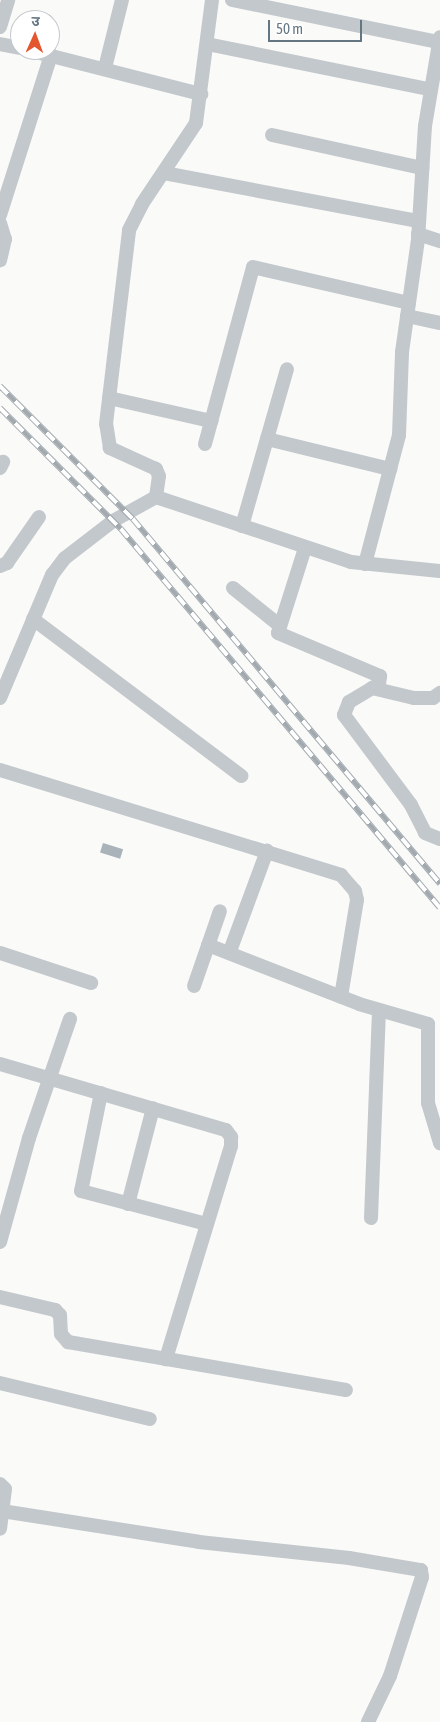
<!DOCTYPE html>
<meta charset="utf-8">
<style>
body{margin:0}
#map{position:relative;width:440px;height:1722px;overflow:hidden;background:#fafaf8;font-family:"Asap Condensed","Noto Sans Devanagari",sans-serif}
div>[style]{position:absolute}
.building>*{inset:0;background:#aab3b9;transform-origin:0 0}
.street>*{height:14px;margin:-7px;padding:0 7px;transform-origin:7px;border-radius:7px;background:#c3c8cc}
.rail>*{height:5.5px;margin-top:-2.75px;transform-origin:0;background:repeating-linear-gradient(90deg,#fff 0 11px,#a2aab0 0 22px);box-sizing:border-box;border-block:1px solid #a2aab0}
span{translate:-50% -50%;white-space:nowrap;text-align:center;line-height:1.15;-webkit-text-stroke:5px #fff;paint-order:stroke}
.north{position:absolute;left:10px;top:10px;width:50px;height:50px;box-sizing:border-box;background:#fff;border:1px solid #c1c8cd;border-radius:50%;rotate:2deg;font-size:14px;font-weight:700;line-height:20px;text-align:center;color:#657683}
.north::after{content:'';display:block;margin:auto;width:18px;height:22px;background:#e4572e;clip-path:polygon(50% 0,100% 100%,50% 72%,0 100%)}
.scale{position:absolute;left:268px;top:20px;width:94px;height:22px;box-sizing:border-box;border:2px solid #657683;border-top:0;padding-left:6px;font-size:15px;line-height:18px;white-space:nowrap;color:#657683;-webkit-text-stroke:4px #fff;paint-order:stroke}
</style>
<div id="map">
<div class="building">
<i style="left:103px;top:843px;width:21px;height:10px;rotate:17deg"></i>
</div>
<div class="street">
<i style="left:232px;top:0;width:211px;rotate:11.5deg"></i>
<i style="left:0;top:27px;width:28px;rotate:-73deg"></i>
<i style="left:0;top:44px;width:20px;rotate:11deg"></i>
<i style="left:207px;top:44px;width:227px;rotate:11.5deg"></i>
<i style="left:28px;top:50px;width:179px;rotate:14.3deg"></i>
<i style="left:105px;top:68px;width:70px;rotate:-76deg"></i>
<i style="left:272px;top:135px;width:154px;rotate:12.4deg"></i>
<i style="left:164px;top:173px;width:259px;rotate:10.7deg"></i>
<i style="left:0;top:215px;width:168px;rotate:-72.3deg"></i>
<i style="left:0;top:223px;width:17px;rotate:73deg"></i>
<i style="left:5px;top:239px;width:22px;rotate:103deg"></i>
<i style="left:418px;top:234px;width:23px;rotate:18deg"></i>
<i style="left:407px;top:316px;width:34px;rotate:12deg"></i>
<i style="left:109px;top:398px;width:105px;rotate:12.7deg"></i>
<i style="left:267px;top:439px;width:127px;rotate:13.7deg"></i>
<i style="left:205px;top:444px;width:183px;rotate:-74.8deg"></i>
<i style="left:253px;top:267px;width:160px;rotate:13deg"></i>
<i style="left:0;top:468px;width:7px;rotate:-63deg"></i>
<i style="left:156px;top:497px;width:21px;rotate:-82deg"></i>
<i style="left:159px;top:476px;width:8px;rotate:-113deg"></i>
<i style="left:156px;top:469px;width:51px;rotate:-155.5deg"></i>
<i style="left:110px;top:448px;width:24px;rotate:-99deg"></i>
<i style="left:106px;top:424px;width:195px;rotate:-83.2deg"></i>
<i style="left:129px;top:230px;width:29px;rotate:-63deg"></i>
<i style="left:142px;top:204px;width:97px;rotate:-56.3deg"></i>
<i style="left:196px;top:123px;width:124px;rotate:-82.6deg"></i>
<i style="left:242px;top:526px;width:163px;rotate:-74deg"></i>
<i style="left:305px;top:548px;width:89px;rotate:107.6deg"></i>
<i style="left:278px;top:633px;width:111px;rotate:22.9deg"></i>
<i style="left:380px;top:676px;width:8px;rotate:97deg"></i>
<i style="left:379px;top:684px;width:35px;rotate:149deg"></i>
<i style="left:349px;top:702px;width:14px;rotate:111deg"></i>
<i style="left:344px;top:715px;width:112px;rotate:53.3deg"></i>
<i style="left:411px;top:805px;width:31px;rotate:63deg"></i>
<i style="left:425px;top:833px;width:16px;rotate:22deg"></i>
<i style="left:365px;top:564px;width:133px;rotate:-75.2deg"></i>
<i style="left:399px;top:435px;width:83px;rotate:-87.9deg"></i>
<i style="left:402px;top:352px;width:113px;rotate:-81.9deg"></i>
<i style="left:418px;top:240px;width:114px;rotate:-86.5deg"></i>
<i style="left:425px;top:126px;width:90px;rotate:-80.4deg"></i>
<i style="left:0;top:566px;width:8px;rotate:-23deg"></i>
<i style="left:7px;top:563px;width:56px;rotate:-55.2deg"></i>
<i style="left:233px;top:588px;width:59px;rotate:38.8deg"></i>
<i style="left:33px;top:619px;width:261px;rotate:37deg"></i>
<i style="left:372px;top:688px;width:43px;rotate:13.4deg"></i>
<i style="left:414px;top:698px;width:19px"></i>
<i style="left:433px;top:698px;width:9px;rotate:-36deg"></i>
<i style="left:0;top:698px;width:134px;rotate:-67.1deg"></i>
<i style="left:52px;top:575px;width:21px;rotate:-53deg"></i>
<i style="left:65px;top:558px;width:61px;rotate:-37.6deg"></i>
<i style="left:113px;top:521px;width:49px;rotate:-29.2deg"></i>
<i style="left:156px;top:497px;width:206px;rotate:18.4deg"></i>
<i style="left:351px;top:562px;width:89px;rotate:5.8deg"></i>
<i style="left:0;top:770px;width:357px;rotate:17.1deg"></i>
<i style="left:341px;top:875px;width:21px;rotate:49deg"></i>
<i style="left:355px;top:891px;width:9px;rotate:77deg"></i>
<i style="left:357px;top:900px;width:98px;rotate:99.4deg"></i>
<i style="left:208px;top:945px;width:162px;rotate:21.3deg"></i>
<i style="left:359px;top:1004px;width:72px;rotate:16.2deg"></i>
<i style="left:428px;top:1024px;width:79px;rotate:90deg"></i>
<i style="left:428px;top:1103px;width:42px;rotate:73.3deg"></i>
<i style="left:230px;top:951px;width:107px;rotate:-69.7deg"></i>
<i style="left:0;top:953px;width:96px;rotate:18.2deg"></i>
<i style="left:194px;top:986px;width:79px;rotate:-70.9deg"></i>
<i style="left:0;top:1064px;width:235px;rotate:16.3deg"></i>
<i style="left:226px;top:1130px;width:9px;rotate:54deg"></i>
<i style="left:231px;top:1137px;width:9px;rotate:90deg"></i>
<i style="left:231px;top:1146px;width:223px;rotate:107deg"></i>
<i style="left:101px;top:1093px;width:100px;rotate:101.5deg"></i>
<i style="left:81px;top:1191px;width:130px;rotate:14.7deg"></i>
<i style="left:128px;top:1204px;width:99px;rotate:-75.4deg"></i>
<i style="left:371px;top:1218px;width:207px;rotate:-87.8deg"></i>
<i style="left:0;top:1242px;width:108px;rotate:-74.4deg"></i>
<i style="left:29px;top:1138px;width:126px;rotate:-71deg"></i>
<i style="left:0;top:1297px;width:57px;rotate:13.3deg"></i>
<i style="left:55px;top:1310px;width:7px;rotate:45deg"></i>
<i style="left:60px;top:1315px;width:19px;rotate:87deg"></i>
<i style="left:61px;top:1334px;width:11px;rotate:49deg"></i>
<i style="left:68px;top:1342px;width:282px;rotate:9.8deg"></i>
<i style="left:0;top:1383px;width:154px;rotate:13.5deg"></i>
<i style="left:0;top:1484px;width:7px;rotate:45deg"></i>
<i style="left:5px;top:1489px;width:40px;rotate:97.1deg"></i>
<i style="left:2px;top:1511px;width:199px;rotate:8.9deg"></i>
<i style="left:199px;top:1542px;width:151px;rotate:6.1deg"></i>
<i style="left:349px;top:1558px;width:73px;rotate:9.5deg"></i>
<i style="left:421px;top:1570px;width:7px;rotate:82deg"></i>
<i style="left:422px;top:1577px;width:104px;rotate:107.9deg"></i>
<i style="left:390px;top:1676px;width:51px;rotate:115.6deg"></i>
</div>
<div class="rail">
<i style="left:0;top:386px;width:188px;rotate:45deg"></i>
<i style="left:133px;top:519px;width:477px;rotate:49.9deg"></i>
<i style="left:0;top:408px;width:171px;rotate:45deg"></i>
<i style="left:121px;top:529px;width:495px;rotate:49.9deg"></i>
</div>
<div class="north">उ</div>
<div class="scale">50 m</div>
</div>
